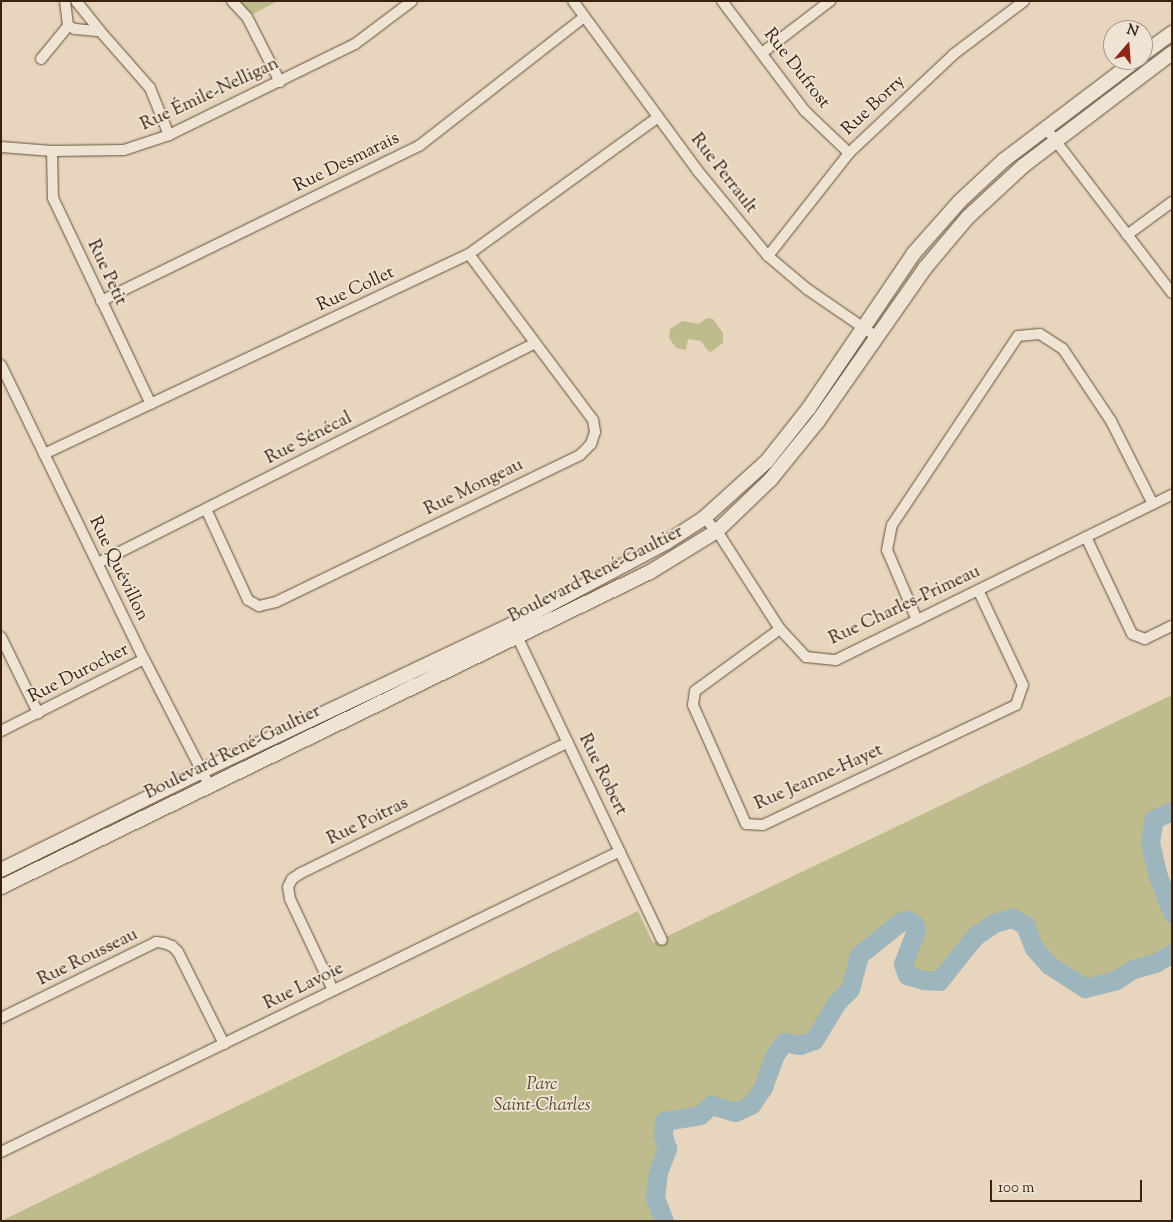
<!DOCTYPE html>
<meta charset="utf-8">
<style>
body{margin:0}
#map{position:relative;width:1173px;height:1222px;overflow:hidden;background:#e7d5bd;font-family:"Sorts Mill Goudy",serif}
div>[style]{position:absolute}
.green>*{inset:0;background:#bebb8c}
.river>*{height:19px;margin:-9.5px;padding:0 9.5px;transform-origin:9.5px;border-radius:9.5px;background:#9db5bd}
.roads{filter:drop-shadow(0 0 1px #644f3a) drop-shadow(0 0 1px #644f3a)}
.street>*{height:10px;margin:-5px;padding:0 5px;transform-origin:5px;border-radius:5px;background:#efe4d4}
.secondary>*{height:14px;margin:-7px;padding:0 7px;transform-origin:7px;border-radius:7px;background:#efe4d4}
span{translate:-50% -50%;white-space:nowrap;text-align:center;line-height:1.15;-webkit-text-stroke:4px #efe4d4;paint-order:stroke}
.street-label{font-size:18px;color:#38220f}
.park-label{font-size:18px;color:#5a482e;font-style:italic}
.frame{position:absolute;inset:0;border:2px solid #38220f;pointer-events:none}
.north{position:absolute;left:1103px;top:20px;width:50px;height:50px;box-sizing:border-box;background:#efe4d4;border:1px solid #a69685;border-radius:50%;rotate:18deg;font-size:14px;font-weight:700;line-height:20px;text-align:center;color:#38220f}
.north::after{content:'';display:block;margin:auto;width:18px;height:22px;background:#8f2418;clip-path:polygon(50% 0,100% 100%,50% 72%,0 100%)}
.scale{position:absolute;left:990px;top:1180px;width:152px;height:22px;box-sizing:border-box;border:2px solid #38220f;border-top:0;padding-left:6px;font-size:15px;line-height:18px;white-space:nowrap;color:#38220f;-webkit-text-stroke:4px #efe4d4;paint-order:stroke}
</style>
<div id="map">
<div class="green">
<i style="clip-path:polygon(232px 1px,278px 1px,247px 17px)"></i>
<i style="clip-path:polygon(707px 318px,713px 319px,723px 333px,723px 343px,711px 352px,708px 351px,701px 341px,688px 339px,686px 350px,676px 348px,669px 338px,670px 329px,682px 321px,699px 324px)"></i>
<i style="clip-path:polygon(1172px 695px,1172px 811px,1154px 819px,1150px 842px,1158px 876px,1172px 913px,1172px 953px,1155px 963px,1133px 970px,1116px 980px,1085px 988px,1049px 965px,1034px 948px,1025px 925px,1011px 918px,994px 923px,975px 936px,939px 981px,923px 980px,907px 975px,903px 964px,916px 930px,914px 924px,907px 920px,900px 922px,859px 955px,850px 989px,837px 1002px,814px 1040px,800px 1045px,784px 1042px,774px 1056px,763px 1087px,751px 1105px,735px 1112px,711px 1105px,700px 1115px,664px 1121px,663px 1136px,667px 1148px,658px 1172px,655px 1197px,664px 1221px,1px 1221px,638px 911px,653px 943px)"></i>
</div>
<div class="river">
<i style="left:1172px;top:811px;width:20px;rotate:156deg"></i>
<i style="left:1154px;top:819px;width:23px;rotate:100deg"></i>
<i style="left:1150px;top:842px;width:35px;rotate:77deg"></i>
<i style="left:1158px;top:876px;width:40px;rotate:69deg"></i>
<i style="left:664px;top:1221px;width:26px;rotate:-111deg"></i>
<i style="left:655px;top:1197px;width:25px;rotate:-83deg"></i>
<i style="left:658px;top:1172px;width:26px;rotate:-69deg"></i>
<i style="left:667px;top:1148px;width:13px;rotate:-108deg"></i>
<i style="left:663px;top:1136px;width:15px;rotate:-86deg"></i>
<i style="left:664px;top:1121px;width:36px;rotate:-9deg"></i>
<i style="left:700px;top:1115px;width:15px;rotate:-42deg"></i>
<i style="left:711px;top:1105px;width:25px;rotate:16deg"></i>
<i style="left:735px;top:1112px;width:17px;rotate:-24deg"></i>
<i style="left:751px;top:1105px;width:22px;rotate:-56deg"></i>
<i style="left:763px;top:1087px;width:33px;rotate:-70deg"></i>
<i style="left:774px;top:1056px;width:17px;rotate:-54deg"></i>
<i style="left:784px;top:1042px;width:16px;rotate:11deg"></i>
<i style="left:800px;top:1045px;width:15px;rotate:-20deg"></i>
<i style="left:814px;top:1040px;width:44px;rotate:-58.8deg"></i>
<i style="left:837px;top:1002px;width:18px;rotate:-45deg"></i>
<i style="left:850px;top:989px;width:35px;rotate:-75deg"></i>
<i style="left:859px;top:955px;width:53px;rotate:-38.8deg"></i>
<i style="left:900px;top:922px;width:7px;rotate:-16deg"></i>
<i style="left:907px;top:920px;width:8px;rotate:30deg"></i>
<i style="left:914px;top:924px;width:6px;rotate:72deg"></i>
<i style="left:916px;top:930px;width:36px;rotate:111deg"></i>
<i style="left:903px;top:964px;width:12px;rotate:70deg"></i>
<i style="left:907px;top:975px;width:17px;rotate:17deg"></i>
<i style="left:923px;top:980px;width:16px;rotate:4deg"></i>
<i style="left:939px;top:981px;width:58px;rotate:-51.3deg"></i>
<i style="left:975px;top:936px;width:23px;rotate:-34deg"></i>
<i style="left:994px;top:923px;width:19px;rotate:-16deg"></i>
<i style="left:1012px;top:918px;width:15px;rotate:28deg"></i>
<i style="left:1025px;top:925px;width:25px;rotate:69deg"></i>
<i style="left:1034px;top:948px;width:23px;rotate:49deg"></i>
<i style="left:1049px;top:965px;width:43px;rotate:32.6deg"></i>
<i style="left:1085px;top:988px;width:32px;rotate:-14deg"></i>
<i style="left:1116px;top:980px;width:20px;rotate:-33deg"></i>
<i style="left:1133px;top:969px;width:23px;rotate:-15deg"></i>
<i style="left:1155px;top:963px;width:20px;rotate:-30deg"></i>
</div>
<div class="roads">
<div class="street">
<i style="left:65px;top:1px;width:25px;rotate:83deg"></i>
<i style="left:68px;top:26px;width:8px;rotate:23deg"></i>
<i style="left:75px;top:29px;width:25px;rotate:5deg"></i>
<i style="left:76px;top:1px;width:38px;rotate:51deg"></i>
<i style="left:100px;top:31px;width:76px;rotate:48.7deg"></i>
<i style="left:150px;top:88px;width:51px;rotate:68deg"></i>
<i style="left:232px;top:1px;width:22px;rotate:47deg"></i>
<i style="left:247px;top:17px;width:73px;rotate:63.1deg"></i>
<i style="left:573px;top:1px;width:210px;rotate:53.7deg"></i>
<i style="left:697px;top:170px;width:112px;rotate:50.5deg"></i>
<i style="left:768px;top:256px;width:51px;rotate:40.2deg"></i>
<i style="left:807px;top:289px;width:85px;rotate:34.4deg"></i>
<i style="left:722px;top:1px;width:138px;rotate:53deg"></i>
<i style="left:805px;top:111px;width:61px;rotate:43.7deg"></i>
<i style="left:762px;top:53px;width:86px;rotate:-37.4deg"></i>
<i style="left:41px;top:59px;width:43px;rotate:-50.7deg"></i>
<i style="left:1045px;top:127px;width:209px;rotate:52.6deg"></i>
<i style="left:1px;top:147px;width:51px;rotate:4.5deg"></i>
<i style="left:52px;top:151px;width:72px;rotate:-0.8deg"></i>
<i style="left:124px;top:150px;width:47px;rotate:-18.4deg"></i>
<i style="left:169px;top:135px;width:207px;rotate:-26.1deg"></i>
<i style="left:355px;top:44px;width:71px;rotate:-37deg"></i>
<i style="left:52px;top:151px;width:47px;rotate:88.8deg"></i>
<i style="left:53px;top:198px;width:228px;rotate:64.6deg"></i>
<i style="left:1127px;top:235px;width:56px;rotate:-36.3deg"></i>
<i style="left:768px;top:256px;width:131px;rotate:-51.8deg"></i>
<i style="left:849px;top:153px;width:144px;rotate:-43.3deg"></i>
<i style="left:954px;top:54px;width:88px;rotate:-37.1deg"></i>
<i style="left:101px;top:301px;width:354px;rotate:-26deg"></i>
<i style="left:419px;top:146px;width:209px;rotate:-38deg"></i>
<i style="left:1px;top:365px;width:327px;rotate:64.1deg"></i>
<i style="left:144px;top:659px;width:142px;rotate:62.7deg"></i>
<i style="left:44px;top:454px;width:470px;rotate:-25.2deg"></i>
<i style="left:469px;top:254px;width:233px;rotate:-35.9deg"></i>
<i style="left:206px;top:509px;width:100px;rotate:65.2deg"></i>
<i style="left:248px;top:600px;width:13px;rotate:29deg"></i>
<i style="left:259px;top:606px;width:17px;rotate:-13deg"></i>
<i style="left:276px;top:602px;width:338px;rotate:-25.8deg"></i>
<i style="left:580px;top:455px;width:16px;rotate:-45deg"></i>
<i style="left:591px;top:444px;width:13px;rotate:-72deg"></i>
<i style="left:595px;top:432px;width:12px;rotate:-99deg"></i>
<i style="left:593px;top:420px;width:207px;rotate:-126.8deg"></i>
<i style="left:704px;top:518px;width:18px;rotate:45deg"></i>
<i style="left:717px;top:531px;width:117px;rotate:57.3deg"></i>
<i style="left:780px;top:629px;width:38px;rotate:47deg"></i>
<i style="left:806px;top:657px;width:30px;rotate:6deg"></i>
<i style="left:836px;top:660px;width:374px;rotate:-26.2deg"></i>
<i style="left:1086px;top:537px;width:107px;rotate:64.6deg"></i>
<i style="left:1132px;top:634px;width:14px;rotate:21deg"></i>
<i style="left:1145px;top:639px;width:30px;rotate:-26deg"></i>
<i style="left:98px;top:563px;width:489px;rotate:-26.7deg"></i>
<i style="left:917px;top:620px;width:76px;rotate:-113.2deg"></i>
<i style="left:887px;top:550px;width:25px;rotate:-79deg"></i>
<i style="left:892px;top:525px;width:227px;rotate:-56.3deg"></i>
<i style="left:1018px;top:336px;width:22px;rotate:-5deg"></i>
<i style="left:1040px;top:334px;width:27px;rotate:33deg"></i>
<i style="left:1063px;top:349px;width:87px;rotate:56.3deg"></i>
<i style="left:1111px;top:421px;width:93px;rotate:63.2deg"></i>
<i style="left:780px;top:629px;width:105px;rotate:143.9deg"></i>
<i style="left:695px;top:691px;width:14px;rotate:98deg"></i>
<i style="left:693px;top:705px;width:130px;rotate:66deg"></i>
<i style="left:746px;top:824px;width:17px;rotate:3deg"></i>
<i style="left:763px;top:825px;width:280px;rotate:-25.4deg"></i>
<i style="left:1016px;top:705px;width:21px;rotate:-71deg"></i>
<i style="left:1023px;top:685px;width:105px;rotate:-115.3deg"></i>
<i style="left:515px;top:632px;width:341px;rotate:64.5deg"></i>
<i style="left:1px;top:637px;width:85px;rotate:64deg"></i>
<i style="left:1px;top:731px;width:160px;rotate:-26.7deg"></i>
<i style="left:333px;top:990px;width:101px;rotate:-115.3deg"></i>
<i style="left:290px;top:899px;width:12px;rotate:-99deg"></i>
<i style="left:288px;top:887px;width:9px;rotate:-63deg"></i>
<i style="left:292px;top:879px;width:11px;rotate:-34deg"></i>
<i style="left:301px;top:873px;width:297px;rotate:-26.1deg"></i>
<i style="left:1px;top:1018px;width:173px;rotate:-26.1deg"></i>
<i style="left:156px;top:942px;width:8px;rotate:7deg"></i>
<i style="left:164px;top:943px;width:9px;rotate:21deg"></i>
<i style="left:172px;top:946px;width:8px;rotate:45deg"></i>
<i style="left:178px;top:952px;width:103px;rotate:63.4deg"></i>
<i style="left:1px;top:1152px;width:688px;rotate:-25.93deg"></i>
</div>
<div class="secondary">
<i style="left:1143px;top:54px;width:36px;rotate:-36deg"></i>
<i style="left:1px;top:870px;width:224px;rotate:-26.2deg"></i>
<i style="left:202px;top:771px;width:342px;rotate:-25.3deg"></i>
<i style="left:511px;top:625px;width:177px;rotate:-28deg"></i>
<i style="left:667px;top:542px;width:44px;rotate:-33deg"></i>
<i style="left:704px;top:518px;width:85px;rotate:-42.1deg"></i>
<i style="left:767px;top:461px;width:68px;rotate:-51.6deg"></i>
<i style="left:809px;top:408px;width:187px;rotate:-55.9deg"></i>
<i style="left:914px;top:253px;width:69px;rotate:-48.5deg"></i>
<i style="left:960px;top:201px;width:60px;rotate:-43deg"></i>
<i style="left:1004px;top:160px;width:166px;rotate:-37.1deg"></i>
<i style="left:1px;top:887px;width:721px;rotate:-25.89deg"></i>
<i style="left:650px;top:572px;width:79px;rotate:-31.5deg"></i>
<i style="left:717px;top:531px;width:75px;rotate:-43.9deg"></i>
<i style="left:771px;top:479px;width:75px;rotate:-51deg"></i>
<i style="left:818px;top:421px;width:187px;rotate:-55deg"></i>
<i style="left:925px;top:268px;width:67px;rotate:-49.9deg"></i>
<i style="left:968px;top:217px;width:75px;rotate:-42.8deg"></i>
<i style="left:1023px;top:166px;width:187px;rotate:-37.2deg"></i>
</div>
</div>
<div class="street-label">
<span style="left:796px;top:69px;rotate:52deg">Rue Dufrost</span>
<span style="left:210px;top:95px;rotate:-25deg">Rue Émile-Nelligan</span>
<span style="left:874px;top:106px;rotate:-43deg">Rue Borry</span>
<span style="left:347px;top:163px;rotate:-26deg">Rue Desmarais</span>
<span style="left:723px;top:174px;rotate:52deg">Rue Perrault</span>
<span style="left:106px;top:273px;rotate:65deg">Rue Petit</span>
<span style="left:356px;top:290px;rotate:-25deg">Rue Collet</span>
<span style="left:309px;top:439px;rotate:-27deg">Rue Sénécal</span>
<span style="left:474px;top:488px;rotate:-26deg">Rue Mongeau</span>
<span style="left:118px;top:569px;rotate:64deg">Rue Quévillon</span>
<span style="left:596px;top:575px;rotate:-27deg">Boulevard René-Gaultier</span>
<span style="left:905px;top:606px;rotate:-25deg">Rue Charles-Primeau</span>
<span style="left:79px;top:674px;rotate:-27deg">Rue Durocher</span>
<span style="left:233px;top:753px;rotate:-26deg">Boulevard René-Gaultier</span>
<span style="left:602px;top:775px;rotate:64deg">Rue Robert</span>
<span style="left:819px;top:778px;rotate:-24deg">Rue Jeanne-Hayet</span>
<span style="left:368px;top:822px;rotate:-26deg">Rue Poitras</span>
<span style="left:88px;top:958px;rotate:-26deg">Rue Rousseau</span>
<span style="left:304px;top:987px;rotate:-26deg">Rue Lavoie</span>
</div>
<div class="park-label">
<span style="left:542px;top:1096px">Parc<br>Saint-Charles</span>
</div>
<div class="frame"></div>
<div class="north">N</div>
<div class="scale">100 m</div>
</div>
